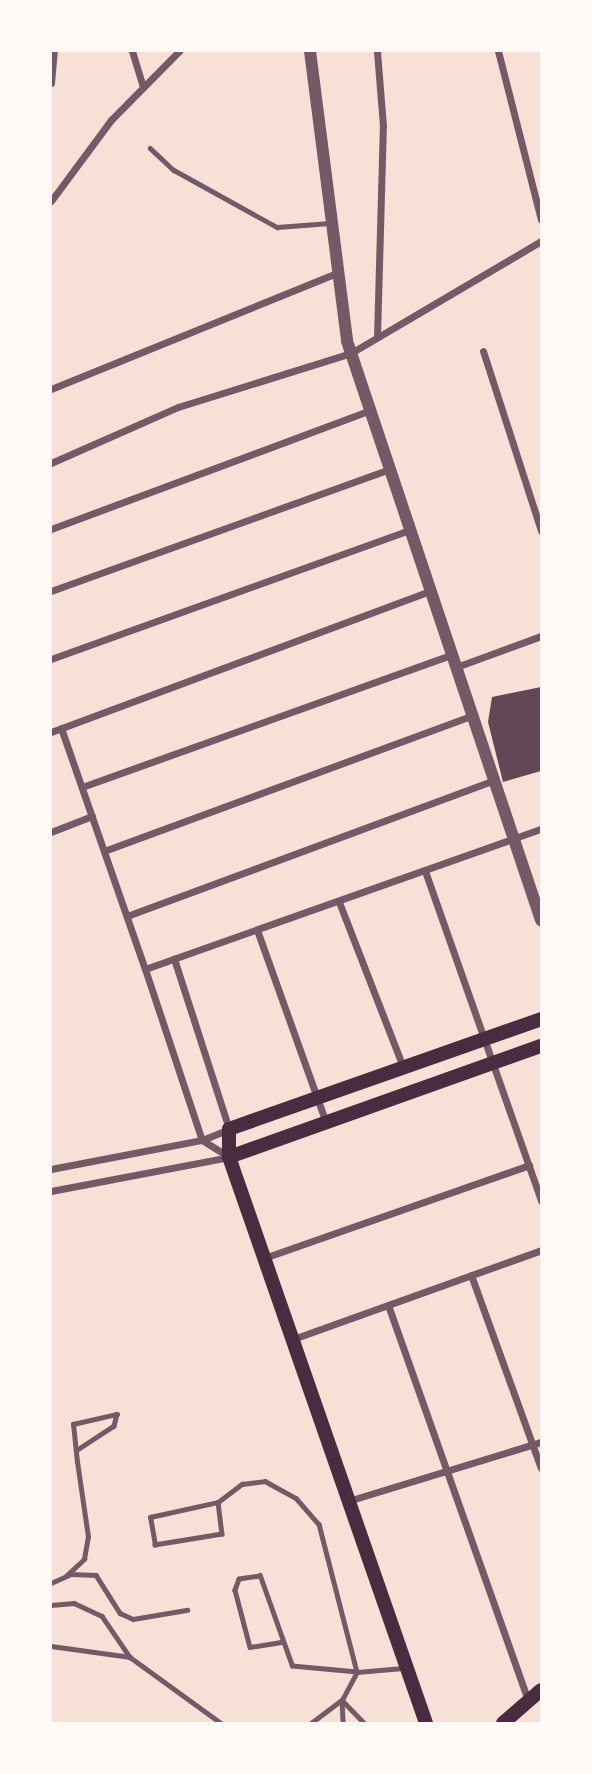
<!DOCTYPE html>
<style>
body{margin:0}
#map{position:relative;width:592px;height:1774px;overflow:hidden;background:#f7e1d7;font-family:"Open Sans",sans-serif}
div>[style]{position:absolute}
.building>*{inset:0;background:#644757}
.service>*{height:4.5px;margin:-2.25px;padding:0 2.25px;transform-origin:2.25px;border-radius:2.25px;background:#755966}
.minor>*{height:7px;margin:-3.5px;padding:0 3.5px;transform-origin:3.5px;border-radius:3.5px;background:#755966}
.tertiary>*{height:12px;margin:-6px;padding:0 6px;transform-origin:6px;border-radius:6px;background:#755966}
.secondary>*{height:14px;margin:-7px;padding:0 7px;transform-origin:7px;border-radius:7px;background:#4a2c40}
span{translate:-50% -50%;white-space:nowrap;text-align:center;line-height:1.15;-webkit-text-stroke:6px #fffaf5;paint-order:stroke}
.frame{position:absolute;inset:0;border:52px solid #fffaf5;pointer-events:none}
</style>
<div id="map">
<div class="building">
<i style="clip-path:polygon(541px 687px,541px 771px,503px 782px,488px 722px,492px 697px)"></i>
</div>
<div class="service">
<i style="left:150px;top:148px;width:33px;rotate:43deg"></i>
<i style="left:174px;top:170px;width:118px;rotate:29deg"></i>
<i style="left:277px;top:227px;width:53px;rotate:-4.3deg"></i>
<i style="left:218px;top:1502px;width:32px;rotate:83deg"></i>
<i style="left:222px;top:1534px;width:68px;rotate:170.7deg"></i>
<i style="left:155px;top:1545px;width:28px;rotate:-100deg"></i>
<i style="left:150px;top:1517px;width:70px;rotate:-12.4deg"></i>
<i style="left:218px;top:1502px;width:30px;rotate:-37deg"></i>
<i style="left:242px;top:1484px;width:23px;rotate:-7deg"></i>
<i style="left:265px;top:1481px;width:35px;rotate:29deg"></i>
<i style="left:296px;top:1498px;width:35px;rotate:49deg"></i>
<i style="left:319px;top:1524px;width:153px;rotate:75.6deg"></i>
<i style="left:357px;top:1672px;width:65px;rotate:-174.7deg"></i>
<i style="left:292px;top:1666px;width:96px;rotate:-109.6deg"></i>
<i style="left:260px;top:1576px;width:21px;rotate:172deg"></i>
<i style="left:239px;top:1579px;width:12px;rotate:110deg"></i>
<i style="left:235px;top:1590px;width:59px;rotate:75.3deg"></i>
<i style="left:250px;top:1647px;width:31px;rotate:-9deg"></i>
<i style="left:66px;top:1576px;width:25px;rotate:-43deg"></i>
<i style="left:84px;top:1559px;width:22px;rotate:-80deg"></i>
<i style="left:88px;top:1537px;width:76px;rotate:-98.3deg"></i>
<i style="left:77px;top:1462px;width:38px;rotate:-96deg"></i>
<i style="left:73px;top:1424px;width:45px;rotate:-12.8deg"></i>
<i style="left:117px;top:1414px;width:12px;rotate:104deg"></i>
<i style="left:114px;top:1426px;width:45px;rotate:146.7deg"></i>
<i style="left:51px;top:1583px;width:22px;rotate:-24deg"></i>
<i style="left:71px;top:1574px;width:25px;rotate:2deg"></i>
<i style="left:96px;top:1575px;width:45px;rotate:57.7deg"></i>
<i style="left:120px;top:1613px;width:14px;rotate:25deg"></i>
<i style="left:133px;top:1619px;width:55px;rotate:-9.5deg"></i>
<i style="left:51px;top:1605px;width:23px;rotate:-5deg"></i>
<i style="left:74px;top:1603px;width:31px;rotate:25deg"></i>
<i style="left:102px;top:1616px;width:50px;rotate:55.7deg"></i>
<i style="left:130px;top:1657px;width:112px;rotate:36deg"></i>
<i style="left:51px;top:1646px;width:80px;rotate:7.9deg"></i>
<i style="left:342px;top:1700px;width:32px;rotate:46deg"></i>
<i style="left:342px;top:1701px;width:22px;rotate:87deg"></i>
<i style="left:311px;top:1723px;width:39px;rotate:-37deg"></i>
<i style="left:342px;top:1700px;width:32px;rotate:-62deg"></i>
<i style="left:357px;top:1672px;width:46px;rotate:-5deg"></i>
</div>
<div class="minor">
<i style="left:132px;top:51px;width:38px;rotate:73deg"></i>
<i style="left:498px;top:51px;width:174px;rotate:75.7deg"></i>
<i style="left:51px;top:83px;width:32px;rotate:-85deg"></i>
<i style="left:51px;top:201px;width:101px;rotate:-53.5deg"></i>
<i style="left:111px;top:120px;width:97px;rotate:-45.4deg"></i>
<i style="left:377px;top:337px;width:211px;rotate:-88.4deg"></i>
<i style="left:383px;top:126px;width:75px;rotate:-94.6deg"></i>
<i style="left:483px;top:351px;width:189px;rotate:72.1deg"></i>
<i style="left:51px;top:389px;width:309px;rotate:-22.1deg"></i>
<i style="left:51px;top:463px;width:139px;rotate:-23.8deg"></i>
<i style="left:178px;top:407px;width:181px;rotate:-17.3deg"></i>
<i style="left:351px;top:353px;width:221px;rotate:-30.5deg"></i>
<i style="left:51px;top:529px;width:339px;rotate:-20.4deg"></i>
<i style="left:51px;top:591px;width:358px;rotate:-19.8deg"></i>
<i style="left:51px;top:659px;width:381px;rotate:-19.8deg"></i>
<i style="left:459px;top:666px;width:87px;rotate:-20.1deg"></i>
<i style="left:61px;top:728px;width:255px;rotate:70.8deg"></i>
<i style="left:145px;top:969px;width:420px;rotate:-19.5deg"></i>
<i style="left:51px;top:732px;width:405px;rotate:-20.4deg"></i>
<i style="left:82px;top:787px;width:395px;rotate:-19.7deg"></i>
<i style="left:51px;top:832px;width:44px;rotate:-21.3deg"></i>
<i style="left:104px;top:851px;width:393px;rotate:-20.2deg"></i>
<i style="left:425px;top:871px;width:350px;rotate:70.6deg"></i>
<i style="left:339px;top:902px;width:177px;rotate:68.8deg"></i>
<i style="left:127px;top:916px;width:389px;rotate:-20.3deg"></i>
<i style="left:257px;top:930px;width:205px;rotate:70.3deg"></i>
<i style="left:145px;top:969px;width:180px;rotate:71.6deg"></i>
<i style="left:202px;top:1140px;width:32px;rotate:32deg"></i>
<i style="left:51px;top:1169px;width:154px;rotate:-10.9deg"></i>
<i style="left:202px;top:1140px;width:29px;rotate:-22deg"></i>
<i style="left:229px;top:1129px;width:179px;rotate:-107.9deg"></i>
<i style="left:51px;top:1191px;width:181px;rotate:-10.8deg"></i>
<i style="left:264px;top:1258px;width:281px;rotate:-19.3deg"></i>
<i style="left:471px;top:1275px;width:205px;rotate:70.1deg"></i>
<i style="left:388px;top:1305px;width:420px;rotate:70.5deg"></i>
<i style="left:293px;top:1339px;width:263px;rotate:-19.7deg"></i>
<i style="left:348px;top:1501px;width:202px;rotate:-17deg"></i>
</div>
<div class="tertiary">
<i style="left:310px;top:51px;width:292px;rotate:82.7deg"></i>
<i style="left:347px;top:341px;width:611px;rotate:71.48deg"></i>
</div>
<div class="secondary">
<i style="left:229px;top:1157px;width:331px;rotate:-19.6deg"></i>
<i style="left:426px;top:1723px;width:599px;rotate:-109.19deg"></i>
<i style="left:229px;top:1157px;width:28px;rotate:-90deg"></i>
<i style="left:229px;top:1129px;width:331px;rotate:-19.4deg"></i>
<i style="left:503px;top:1723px;width:50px;rotate:-41deg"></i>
</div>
<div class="frame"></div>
</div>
